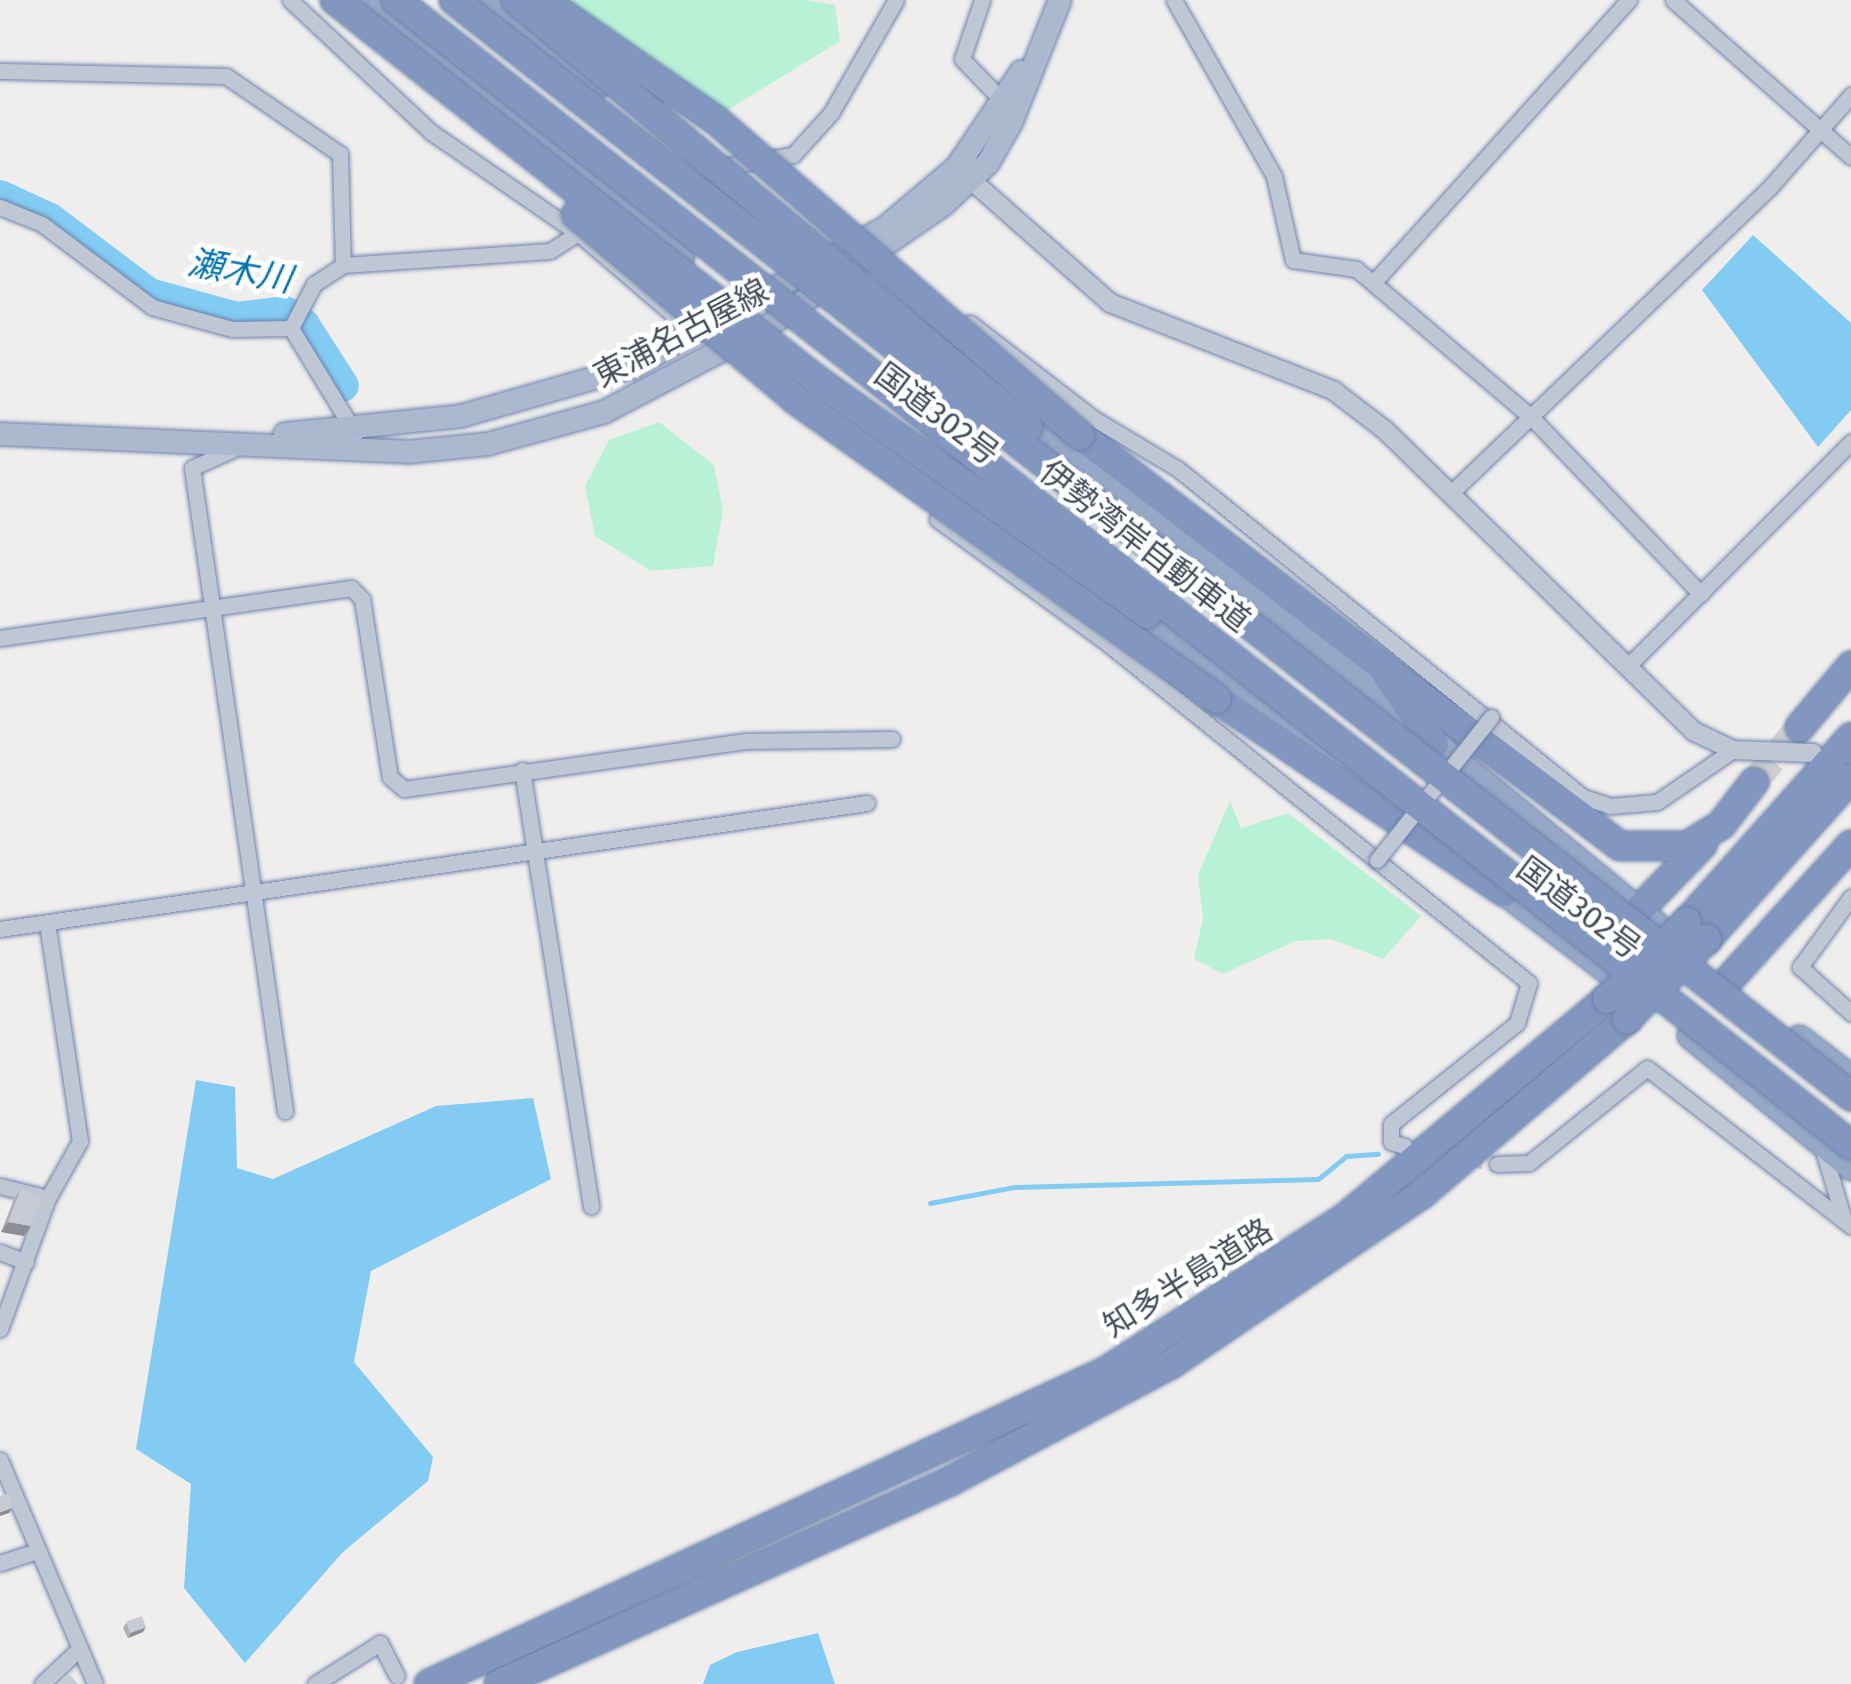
<!DOCTYPE html>
<meta charset="utf-8">
<style>
body{margin:0}
#map{position:relative;width:1851px;height:1684px;overflow:hidden;background:#f0eeed;font-family:"Fira Sans","Noto Sans JP",sans-serif}
div>[style]{position:absolute}
.green>*{inset:0;background:#b8f2d6}
.water>*{inset:0;background:#82cbf2}
.stream>*{height:5px;margin:-2.5px;padding:0 2.5px;transform-origin:2.5px;border-radius:2.5px;background:#82cbf2}
.river>*{height:32px;margin:-16px;padding:0 16px;transform-origin:16px;border-radius:16px;background:#82cbf2}
.minor-tunnel>*{height:15px;margin-top:-7.5px;transform-origin:0;background:repeating-linear-gradient(90deg,#ceced0 0 15px,transparent 0 23px)}
.motorway-tunnel>*{height:28px;margin-top:-14px;transform-origin:0;background:repeating-linear-gradient(90deg,#ceced0 0 28px,transparent 0 42px)}
.roads{filter:drop-shadow(0 0 2px #6c82ac) drop-shadow(0 0 2px #6c82ac)}
.minor>*{height:15px;margin:-7.5px;padding:0 7.5px;transform-origin:7.5px;border-radius:7.5px;background:#c0c7d4}
.tertiary>*{height:18px;margin:-9px;padding:0 9px;transform-origin:9px;border-radius:9px;background:#c0c7d4}
.primary>*{height:22px;margin:-11px;padding:0 11px;transform-origin:11px;border-radius:11px;background:#abb8cf}
.trunk>*{height:25px;margin:-12.5px;padding:0 12.5px;transform-origin:12.5px;border-radius:12.5px;background:#96a8c8}
.motorway>*{height:28px;margin:-14px;padding:0 14px;transform-origin:14px;border-radius:14px;background:#8197c0}
.bridges{filter:drop-shadow(0 0 2px #6c82ac) drop-shadow(0 0 2px #6c82ac)}
.minor-bridge>*{height:15px;margin:-7.5px;padding:0 7.5px;transform-origin:7.5px;border-radius:7.5px;background:#c0c7d4}
.motorway-bridge>*{height:28px;margin:-14px;padding:0 14px;transform-origin:14px;border-radius:14px;background:#8197c0}
.wall>*{inset:0;background:#adafb6}
.shaded-wall>*{inset:0;background:#8d8e94}
.building>*{inset:0;background:#c9cbd4;transform-origin:0 0}
span{translate:-50% -50%;white-space:nowrap;text-align:center;line-height:1.15;-webkit-text-stroke:9px #fff;paint-order:stroke}
.street-label{font-size:32px;color:#444e5c}
.water-label{font-size:35px;color:#0274b2;font-style:italic}
</style>
<div id="map">
<div class="green">
<i style="clip-path:polygon(567px 0,806px 0,835px 5px,840px 41px,726px 111px)"></i>
<i style="clip-path:polygon(659px 422px,714px 465px,723px 511px,713px 566px,651px 571px,595px 536px,585px 486px,609px 440px)"></i>
<i style="clip-path:polygon(1230px 801px,1241px 828px,1288px 813px,1421px 916px,1383px 959px,1331px 939px,1295px 941px,1223px 974px,1194px 959px,1203px 919px,1198px 875px)"></i>
</div>
<div class="water">
<i style="clip-path:polygon(1753px 235px,1851px 323px,1851px 410px,1818px 447px,1702px 290px)"></i>
<i style="clip-path:polygon(196px 1080px,235px 1087px,237px 1168px,273px 1179px,436px 1106px,533px 1098px,551px 1179px,371px 1271px,354px 1362px,433px 1457px,428px 1481px,343px 1552px,245px 1663px,184px 1588px,191px 1484px,136px 1449px)"></i>
<i style="clip-path:polygon(818px 1633px,835px 1684px,703px 1684px,710px 1665px,737px 1652px)"></i>
</div>
<div class="stream">
<i style="left:930px;top:1203px;width:86px;rotate:-10.8deg"></i>
<i style="left:1014px;top:1187px;width:304px;rotate:-1.5deg"></i>
<i style="left:1318px;top:1179px;width:36px;rotate:-39deg"></i>
<i style="left:1346px;top:1156px;width:32px;rotate:-4deg"></i>
</div>
<div class="river">
<i style="left:0;top:196px;width:55px;rotate:24.7deg"></i>
<i style="left:50px;top:219px;width:124px;rotate:37.1deg"></i>
<i style="left:149px;top:294px;width:91px;rotate:15.3deg"></i>
<i style="left:237px;top:318px;width:48px;rotate:-7.1deg"></i>
<i style="left:285px;top:312px;width:23px;rotate:34deg"></i>
<i style="left:304px;top:325px;width:72px;rotate:57.4deg"></i>
</div>
<div class="minor-tunnel">
<i style="left:1423px;top:1150px;width:75px;rotate:10.7deg"></i>
</div>
<div class="motorway-tunnel">
<i style="left:1754px;top:782px;width:72px;rotate:-50.1deg"></i>
</div>
<div class="roads">
<div class="minor">
<i style="left:290px;top:0;width:193px;rotate:43.1deg"></i>
<i style="left:431px;top:132px;width:180px;rotate:34.6deg"></i>
<i style="left:579px;top:234px;width:149px;rotate:40.6deg"></i>
<i style="left:982px;top:0;width:62px;rotate:108.7deg"></i>
<i style="left:962px;top:59px;width:53px;rotate:45.8deg"></i>
<i style="left:1174px;top:0;width:202px;rotate:60.4deg"></i>
<i style="left:1274px;top:176px;width:86px;rotate:77.3deg"></i>
<i style="left:1293px;top:260px;width:64px;rotate:8.1deg"></i>
<i style="left:1356px;top:269px;width:22px;rotate:39deg"></i>
<i style="left:1373px;top:283px;width:209px;rotate:40.3deg"></i>
<i style="left:1532px;top:418px;width:244px;rotate:46.2deg"></i>
<i style="left:1673px;top:0;width:237px;rotate:41.4deg"></i>
<i style="left:0;top:71px;width:226px;rotate:1.3deg"></i>
<i style="left:226px;top:76px;width:138px;rotate:34.4deg"></i>
<i style="left:340px;top:154px;width:111px;rotate:88.5deg"></i>
<i style="left:715px;top:168px;width:79px;rotate:-9.5deg"></i>
<i style="left:793px;top:155px;width:57px;rotate:-47.9deg"></i>
<i style="left:831px;top:113px;width:130px;rotate:-60.1deg"></i>
<i style="left:0;top:207px;width:45px;rotate:22deg"></i>
<i style="left:42px;top:224px;width:138px;rotate:37deg"></i>
<i style="left:152px;top:307px;width:83px;rotate:15.4deg"></i>
<i style="left:232px;top:329px;width:59px;rotate:-1deg"></i>
<i style="left:291px;top:328px;width:123px;rotate:58.6deg"></i>
<i style="left:1373px;top:283px;width:382px;rotate:-47.9deg"></i>
<i style="left:970px;top:323px;width:155px;rotate:37.7deg"></i>
<i style="left:1093px;top:418px;width:99px;rotate:31deg"></i>
<i style="left:1178px;top:469px;width:521px;rotate:39deg"></i>
<i style="left:1583px;top:797px;width:28px;rotate:18deg"></i>
<i style="left:1610px;top:806px;width:47px;rotate:-4.9deg"></i>
<i style="left:1657px;top:802px;width:92px;rotate:-34.4deg"></i>
<i style="left:291px;top:328px;width:50px;rotate:-62.4deg"></i>
<i style="left:314px;top:284px;width:35px;rotate:-33deg"></i>
<i style="left:343px;top:265px;width:207px;rotate:-3.9deg"></i>
<i style="left:550px;top:251px;width:54px;rotate:-32.8deg"></i>
<i style="left:247px;top:443px;width:60px;rotate:155.6deg"></i>
<i style="left:192px;top:468px;width:650px;rotate:81.77deg"></i>
<i style="left:1452px;top:492px;width:441px;rotate:-43.8deg"></i>
<i style="left:1770px;top:187px;width:123px;rotate:-48.6deg"></i>
<i style="left:937px;top:519px;width:210px;rotate:36.1deg"></i>
<i style="left:1107px;top:643px;width:542px;rotate:38.86deg"></i>
<i style="left:1529px;top:983px;width:42px;rotate:106.7deg"></i>
<i style="left:1517px;top:1023px;width:161px;rotate:141.3deg"></i>
<i style="left:1391px;top:1124px;width:18px;rotate:90deg"></i>
<i style="left:1391px;top:1142px;width:14px;rotate:17deg"></i>
<i style="left:0;top:638px;width:355px;rotate:-8.1deg"></i>
<i style="left:351px;top:588px;width:16px;rotate:45deg"></i>
<i style="left:362px;top:599px;width:180px;rotate:81.1deg"></i>
<i style="left:390px;top:777px;width:18px;rotate:41deg"></i>
<i style="left:404px;top:789px;width:345px;rotate:-8deg"></i>
<i style="left:746px;top:741px;width:146px;rotate:-0.8deg"></i>
<i style="left:1629px;top:665px;width:315px;rotate:-45.1deg"></i>
<i style="left:522px;top:770px;width:442px;rotate:81deg"></i>
<i style="left:1851px;top:897px;width:87px;rotate:126.1deg"></i>
<i style="left:1800px;top:967px;width:69px;rotate:42deg"></i>
<i style="left:0;top:929px;width:876px;rotate:-8.27deg"></i>
<i style="left:1821px;top:1143px;width:80px;rotate:73.4deg"></i>
<i style="left:1497px;top:1164px;width:32px;rotate:-2deg"></i>
<i style="left:1529px;top:1163px;width:151px;rotate:-38.8deg"></i>
<i style="left:1647px;top:1068px;width:258px;rotate:37.8deg"></i>
<i style="left:0;top:1186px;width:49px;rotate:14deg"></i>
<i style="left:0;top:1252px;width:28px;rotate:21deg"></i>
<i style="left:0;top:1329px;width:140px;rotate:-69.9deg"></i>
<i style="left:48px;top:1198px;width:65px;rotate:-60.7deg"></i>
<i style="left:80px;top:1141px;width:221px;rotate:-98.6deg"></i>
<i style="left:0;top:1460px;width:243px;rotate:67deg"></i>
<i style="left:0;top:1563px;width:39px;rotate:-18deg"></i>
<i style="left:42px;top:1684px;width:52px;rotate:-43.5deg"></i>
<i style="left:315px;top:1684px;width:77px;rotate:-32.2deg"></i>
<i style="left:380px;top:1643px;width:37px;rotate:63deg"></i>
</div>
<div class="tertiary">
<i style="left:961px;top:171px;width:199px;rotate:41.5deg"></i>
<i style="left:1110px;top:303px;width:241px;rotate:21.4deg"></i>
<i style="left:1334px;top:391px;width:64px;rotate:37.4deg"></i>
<i style="left:1385px;top:430px;width:431px;rotate:44.3deg"></i>
<i style="left:1693px;top:731px;width:44px;rotate:25.4deg"></i>
<i style="left:1733px;top:750px;width:80px;rotate:2.1deg"></i>
</div>
<div class="primary">
<i style="left:0;top:434px;width:408px;rotate:2.5deg"></i>
<i style="left:408px;top:452px;width:80px;rotate:-5.7deg"></i>
<i style="left:488px;top:444px;width:120px;rotate:-15.4deg"></i>
<i style="left:604px;top:412px;width:185px;rotate:-27.7deg"></i>
<i style="left:768px;top:326px;width:213px;rotate:-34.7deg"></i>
<i style="left:943px;top:205px;width:62px;rotate:-43deg"></i>
<i style="left:988px;top:163px;width:46px;rotate:-60.1deg"></i>
<i style="left:1011px;top:123px;width:132px;rotate:-68.3deg"></i>
<i style="left:285px;top:434px;width:177px;rotate:-5.8deg"></i>
<i style="left:461px;top:416px;width:176px;rotate:-15.9deg"></i>
<i style="left:630px;top:368px;width:291px;rotate:-28.8deg"></i>
<i style="left:885px;top:228px;width:94px;rotate:-40.3deg"></i>
<i style="left:957px;top:167px;width:115px;rotate:-56deg"></i>
</div>
<div class="trunk">
<i style="left:367px;top:0;width:405px;rotate:39.2deg"></i>
<i style="left:485px;top:0;width:141px;rotate:36.6deg"></i>
<i style="left:1010px;top:417px;width:322px;rotate:36.2deg"></i>
<i style="left:1270px;top:607px;width:538px;rotate:39.49deg"></i>
<i style="left:1132px;top:605px;width:294px;rotate:37.7deg"></i>
<i style="left:1488px;top:879px;width:160px;rotate:37.4deg"></i>
<i style="left:1690px;top:1035px;width:208px;rotate:39.3deg"></i>
<i style="left:1799px;top:1038px;width:66px;rotate:37.6deg"></i>
</div>
<div class="motorway">
<i style="left:1080px;top:435px;width:381px;rotate:37.5deg"></i>
<i style="left:1382px;top:667px;width:93px;rotate:56deg"></i>
<i style="left:1387px;top:671px;width:291px;rotate:36.9deg"></i>
<i style="left:1620px;top:846px;width:67px"></i>
<i style="left:1687px;top:846px;width:40px;rotate:-32deg"></i>
<i style="left:1721px;top:825px;width:54px;rotate:-52.5deg"></i>
<i style="left:1217px;top:699px;width:346px;rotate:33.9deg"></i>
<i style="left:1800px;top:727px;width:80px;rotate:-50.1deg"></i>
<i style="left:1638px;top:911px;width:93px;rotate:-45.9deg"></i>
<i style="left:1687px;top:922px;width:247px;rotate:-48.4deg"></i>
<i style="left:1707px;top:939px;width:216px;rotate:-48.2deg"></i>
<i style="left:1727px;top:982px;width:185px;rotate:-47.9deg"></i>
<i style="left:429px;top:1684px;width:745px;rotate:-24.78deg"></i>
<i style="left:1105px;top:1372px;width:287px;rotate:-32.7deg"></i>
<i style="left:1346px;top:1217px;width:340px;rotate:-39.9deg"></i>
<i style="left:499px;top:1684px;width:497px;rotate:-24.2deg"></i>
<i style="left:952px;top:1480px;width:248px;rotate:-27.9deg"></i>
<i style="left:1171px;top:1364px;width:303px;rotate:-34.1deg"></i>
<i style="left:1422px;top:1194px;width:270px;rotate:-40.5deg"></i>
</div>
</div>
<div class="bridges">
<div class="minor-bridge">
<i style="left:1377px;top:860px;width:183px;rotate:-51.4deg"></i>
</div>
<div class="motorway-bridge">
<i style="left:335px;top:0;width:614px;rotate:38.25deg"></i>
<i style="left:817px;top:380px;width:405px;rotate:35.3deg"></i>
<i style="left:396px;top:0;width:1851px;rotate:38.2deg"></i>
<i style="left:454px;top:0;width:1776px;rotate:38.12deg"></i>
<i style="left:516px;top:0;width:667px;rotate:39.83deg"></i>
<i style="left:543px;top:0;width:212px;rotate:34.8deg"></i>
<i style="left:717px;top:121px;width:480px;rotate:40.9deg"></i>
<i style="left:576px;top:214px;width:288px;rotate:40.2deg"></i>
<i style="left:796px;top:400px;width:516px;rotate:35.38deg"></i>
<i style="left:1607px;top:999px;width:111px;rotate:-43.9deg"></i>
<i style="left:1627px;top:1019px;width:113px;rotate:-45deg"></i>
</div>
</div>
<div class="wall">
<i style="clip-path:polygon(21px 1189px,24px 1236px,1px 1232px,14px 1199px)"></i>
<i style="clip-path:polygon(126px 1623px,143px 1632px,128px 1638px,123px 1628px)"></i>
</div>
<div class="shaded-wall">
<i style="clip-path:polygon(8px 1222px,31px 1226px,24px 1236px,1px 1232px)"></i>
<i style="clip-path:polygon(13px 1508px,9px 1513px,0 1516px,0 1512px)"></i>
<i style="clip-path:polygon(146px 1627px,143px 1632px,128px 1638px,131px 1633px)"></i>
</div>
<div class="building">
<i style="clip-path:polygon(21px 1189px,42px 1198px,31px 1226px,8px 1222px)"></i>
<i style="clip-path:polygon(8px 1494px,13px 1508px,0 1512px,0 1496px)"></i>
<i style="left:142px;top:1616px;width:12px;height:17px;rotate:70deg"></i>
<i style="clip-path:polygon(69px 1674px,78px 1684px,58px 1684px)"></i>
</div>
<div class="street-label">
<span style="left:681px;top:333px;rotate:-28deg">東浦名古屋線</span>
<span style="left:937px;top:414px;rotate:37deg">国道302号</span>
<span style="left:1145px;top:546px;rotate:38deg">伊勢湾岸自動車道</span>
<span style="left:1579px;top:908px;rotate:37deg">国道302号</span>
<span style="left:1188px;top:1278px;rotate:-32deg">知多半島道路</span>
</div>
<div class="water-label">
<span style="left:240px;top:271px;rotate:10deg">瀬木川</span>
</div>
</div>
